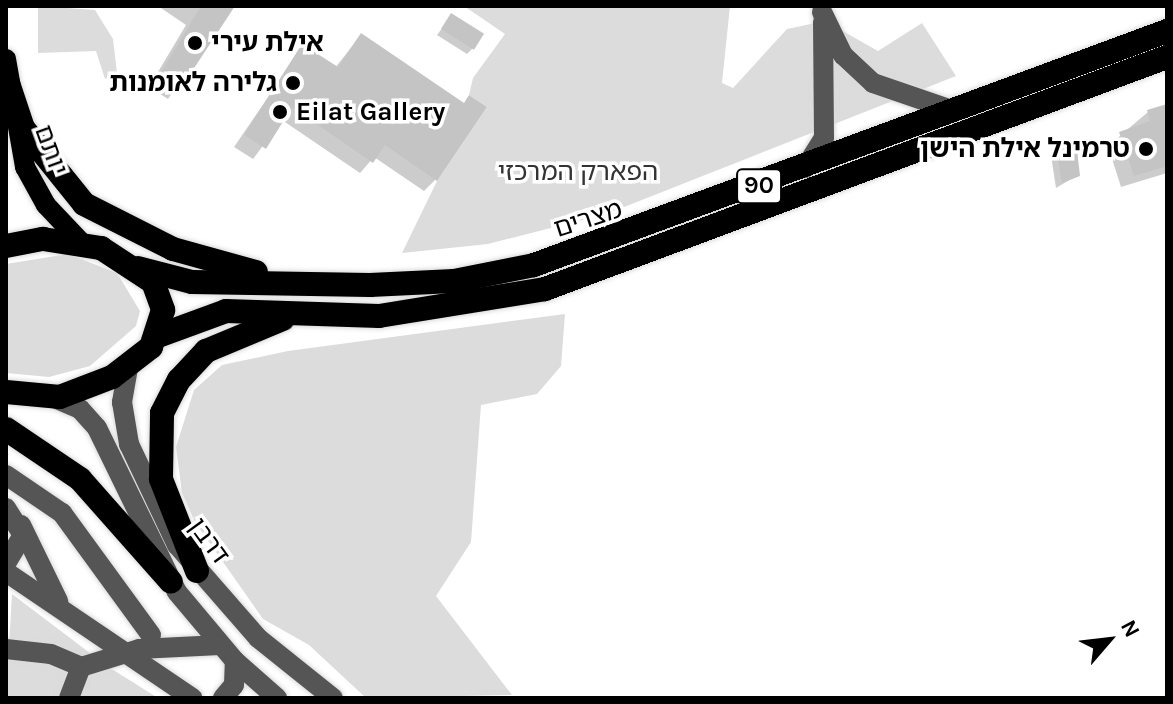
<!DOCTYPE html>
<meta charset="utf-8">
<style>
body{margin:0}
#map{position:relative;width:1173px;height:704px;overflow:hidden;background:#fff;font-family:Karla,"Noto Sans Hebrew",sans-serif}
div>[style]{position:absolute}
.green>*{inset:0;background:#dcdcdc}
.shadow>*{inset:0;background:#0003}
.building>*{inset:0;background:#c4c4c4;transform-origin:0 0}
.roads{filter:drop-shadow(0 0 2px #dbdbdb) drop-shadow(0 0 2px #dbdbdb)}
.minor>*{height:20px;margin:-10px;padding:0 10px;transform-origin:10px;border-radius:10px;background:#555}
.major>*{height:20px;margin:-10px;padding:0 10px;transform-origin:10px;border-radius:10px;background:#000}
.highway>*{height:24px;margin:-12px;padding:0 12px;transform-origin:12px;border-radius:12px;background:#000}
.dots>*{width:22px;height:22px;translate:-50% -50%;box-sizing:border-box;border:4px solid #fff;border-radius:50%}
span{translate:-50% -50%;white-space:nowrap;text-align:center;line-height:1.15;-webkit-text-stroke:7px #fff;paint-order:stroke}
.shield-label span{padding:2px 6px;background:#fff;border:2px solid;border-radius:6px;-webkit-text-stroke-width:0}
.shield-label{font-size:24px;color:#000;font-weight:700}
.poi-label{font-size:26px;color:#000;font-weight:700}
.left{translate:0 -50%;text-align:left}
.right{translate:-100% -50%;text-align:right}
.street-label{font-size:26px;color:#000}
.park-label{font-size:26px;color:#333}
.frame{position:absolute;inset:0;border:8px solid #000;pointer-events:none}
.north{position:absolute;left:1069px;top:600px;width:80px;height:80px;-webkit-text-stroke:6px #fff;paint-order:stroke;rotate:62deg;font-size:22px;font-weight:700;line-height:32px;text-align:center;color:#000}
.north::after{content:'';display:block;margin:auto;width:28px;height:36px;background:#000;clip-path:polygon(50% 0,100% 100%,50% 72%,0 100%)}
</style>
<div id="map">
<div class="green">
<i style="clip-path:polygon(38px 6px,95px 10px,113px 39px,117px 73px,105px 79px,96px 51px,38px 53px)"></i>
<i style="clip-path:polygon(464px 6px,730px 6px,722px 83px,733px 88px,787px 29px,825px 21px,878px 51px,922px 23px,956px 76px,609px 213px,488px 244px,402px 253px,437px 181px,487px 107px,469px 95px,473px 78px,505px 34px)"></i>
<i style="clip-path:polygon(68px 254px,117px 273px,140px 311px,136px 326px,90px 366px,49px 377px,6px 373px,6px 264px)"></i>
<i style="clip-path:polygon(565px 314px,561px 366px,537px 394px,481px 405px,471px 542px,436px 596px,512px 695px,366px 698px,309px 645px,263px 619px,195px 522px,182px 493px,176px 447px,194px 390px,222px 365px,288px 351px)"></i>
<i style="clip-path:polygon(12px 594px,107px 666px,158px 698px,6px 698px)"></i>
</div>
<div class="shadow">
<i style="clip-path:polygon(158px 6px,233px 6px,168px 99px,149px 87px,186px 25px)"></i>
<i style="clip-path:polygon(451px 16px,473px 48px,467px 54px,437px 35px)"></i>
<i style="clip-path:polygon(361px 35px,436px 179px,424px 191px,374px 157px,360px 173px,282px 120px,253px 159px,234px 147px,303px 46px,335px 68px)"></i>
<i style="clip-path:polygon(1167px 106px,1167px 173px,1121px 187px,1108px 146px,1148px 112px)"></i>
<i style="clip-path:polygon(1057px 150px,1078px 175px,1056px 188px,1051px 156px)"></i>
</div>
<div class="building">
<i style="clip-path:polygon(201px 6px,235px 6px,181px 88px,160px 74px)"></i>
<i style="left:451px;top:13px;width:39px;height:19px;rotate:32deg"></i>
<i style="clip-path:polygon(361px 33px,464px 103px,469px 95px,487px 107px,437px 181px,385px 145px,373px 163px,292px 107px,266px 149px,244px 135px,302px 44px,338px 67px)"></i>
<i style="clip-path:polygon(1167px 104px,1167px 166px,1134px 176px,1119px 132px,1150px 121px,1147px 110px)"></i>
<i style="clip-path:polygon(1076px 140px,1080px 176px,1062px 183px,1056px 148px)"></i>
</div>
<div class="roads">
<div class="minor">
<i style="left:822px;top:12px;width:48px;rotate:64deg"></i>
<i style="left:843px;top:55px;width:41px;rotate:43deg"></i>
<i style="left:873px;top:83px;width:87px;rotate:18.9deg"></i>
<i style="left:805px;top:168px;width:36px;rotate:-58deg"></i>
<i style="left:824px;top:137px;width:115px;rotate:-90.5deg"></i>
<i style="left:128px;top:368px;width:35px;rotate:100deg"></i>
<i style="left:122px;top:402px;width:43px;rotate:80.5deg"></i>
<i style="left:129px;top:444px;width:112px;rotate:64.6deg"></i>
<i style="left:177px;top:545px;width:123px;rotate:48.9deg"></i>
<i style="left:258px;top:638px;width:96px;rotate:38.7deg"></i>
<i style="left:52px;top:397px;width:30px;rotate:23deg"></i>
<i style="left:80px;top:409px;width:25px;rotate:48deg"></i>
<i style="left:97px;top:428px;width:182px;rotate:64deg"></i>
<i style="left:177px;top:592px;width:90px;rotate:50deg"></i>
<i style="left:235px;top:661px;width:56px;rotate:41.4deg"></i>
<i style="left:6px;top:475px;width:68px;rotate:34.2deg"></i>
<i style="left:62px;top:513px;width:151px;rotate:53.9deg"></i>
<i style="left:6px;top:508px;width:32px;rotate:58deg"></i>
<i style="left:23px;top:535px;width:33px;rotate:121deg"></i>
<i style="left:21px;top:525px;width:85px;rotate:64deg"></i>
<i style="left:6px;top:572px;width:225px;rotate:34.1deg"></i>
<i style="left:6px;top:649px;width:45px;rotate:6.3deg"></i>
<i style="left:51px;top:654px;width:33px;rotate:23deg"></i>
<i style="left:69px;top:698px;width:33px;rotate:-69deg"></i>
<i style="left:81px;top:667px;width:61px;rotate:-17.2deg"></i>
<i style="left:139px;top:649px;width:81px;rotate:-2.8deg"></i>
<i style="left:223px;top:698px;width:17px;rotate:-50deg"></i>
<i style="left:234px;top:685px;width:24px;rotate:-88deg"></i>
</div>
<div class="major">
<i style="left:6px;top:59px;width:110px;rotate:80deg"></i>
<i style="left:25px;top:167px;width:43px;rotate:61.1deg"></i>
<i style="left:46px;top:205px;width:51px;rotate:46.6deg"></i>
</div>
<div class="highway">
<i style="left:8px;top:83px;width:47px;rotate:71.6deg"></i>
<i style="left:23px;top:128px;width:97px;rotate:51.2deg"></i>
<i style="left:84px;top:204px;width:100px;rotate:26.8deg"></i>
<i style="left:173px;top:249px;width:86px;rotate:15.5deg"></i>
<i style="left:6px;top:246px;width:38px;rotate:-11deg"></i>
<i style="left:43px;top:239px;width:59px;rotate:8.8deg"></i>
<i style="left:101px;top:248px;width:62px;rotate:33.2deg"></i>
<i style="left:153px;top:282px;width:30px;rotate:70deg"></i>
<i style="left:163px;top:310px;width:39px;rotate:108deg"></i>
<i style="left:151px;top:347px;width:49px;rotate:142.4deg"></i>
<i style="left:112px;top:377px;width:56px;rotate:159deg"></i>
<i style="left:60px;top:397px;width:54px;rotate:-174.7deg"></i>
<i style="left:138px;top:268px;width:56px;rotate:14.5deg"></i>
<i style="left:192px;top:282px;width:178px;rotate:1deg"></i>
<i style="left:370px;top:285px;width:84px;rotate:-2.7deg"></i>
<i style="left:454px;top:281px;width:82px;rotate:-11.3deg"></i>
<i style="left:534px;top:265px;width:675px;rotate:-20.29deg"></i>
<i style="left:158px;top:336px;width:72px;rotate:-20.2deg"></i>
<i style="left:226px;top:311px;width:153px;rotate:1.9deg"></i>
<i style="left:379px;top:316px;width:168px;rotate:-9.2deg"></i>
<i style="left:545px;top:289px;width:664px;rotate:-20.46deg"></i>
<i style="left:6px;top:429px;width:89px;rotate:34deg"></i>
<i style="left:80px;top:479px;width:137px;rotate:48.5deg"></i>
<i style="left:197px;top:571px;width:99px;rotate:-111.4deg"></i>
<i style="left:161px;top:479px;width:66px;rotate:-89.1deg"></i>
<i style="left:162px;top:413px;width:37px;rotate:-63deg"></i>
<i style="left:179px;top:380px;width:40px;rotate:-47deg"></i>
<i style="left:206px;top:351px;width:83px;rotate:-22.6deg"></i>
</div>
</div>
<div class="dots">
<i style="left:195px;top:43px;background:#000"></i>
<i style="left:293px;top:83px;background:#000"></i>
<i style="left:280px;top:112px;background:#000"></i>
<i style="left:1146px;top:149px;background:#000"></i>
</div>
<div class="shield-label">
<span style="left:759px;top:186px">90</span>
</div>
<div class="poi-label">
<span class="left" style="left:211px;top:43px">אילת עירי</span>
<span class="right" style="left:277px;top:83px">גלירה לאומנות</span>
<span class="left" style="left:296px;top:112px">Eilat Gallery</span>
<span class="right" style="left:1130px;top:149px">טרמינל אילת הישן</span>
</div>
<div class="street-label">
<span style="left:51px;top:150px;rotate:70deg">יותם</span>
<span style="left:588px;top:219px;rotate:-18deg">מצרים</span>
<span style="left:209px;top:541px;rotate:54deg">דרבן</span>
</div>
<div class="park-label">
<span style="left:578px;top:172px">הפארק המרכזי</span>
</div>
<div class="frame"></div>
<div class="north">N</div>
</div>
